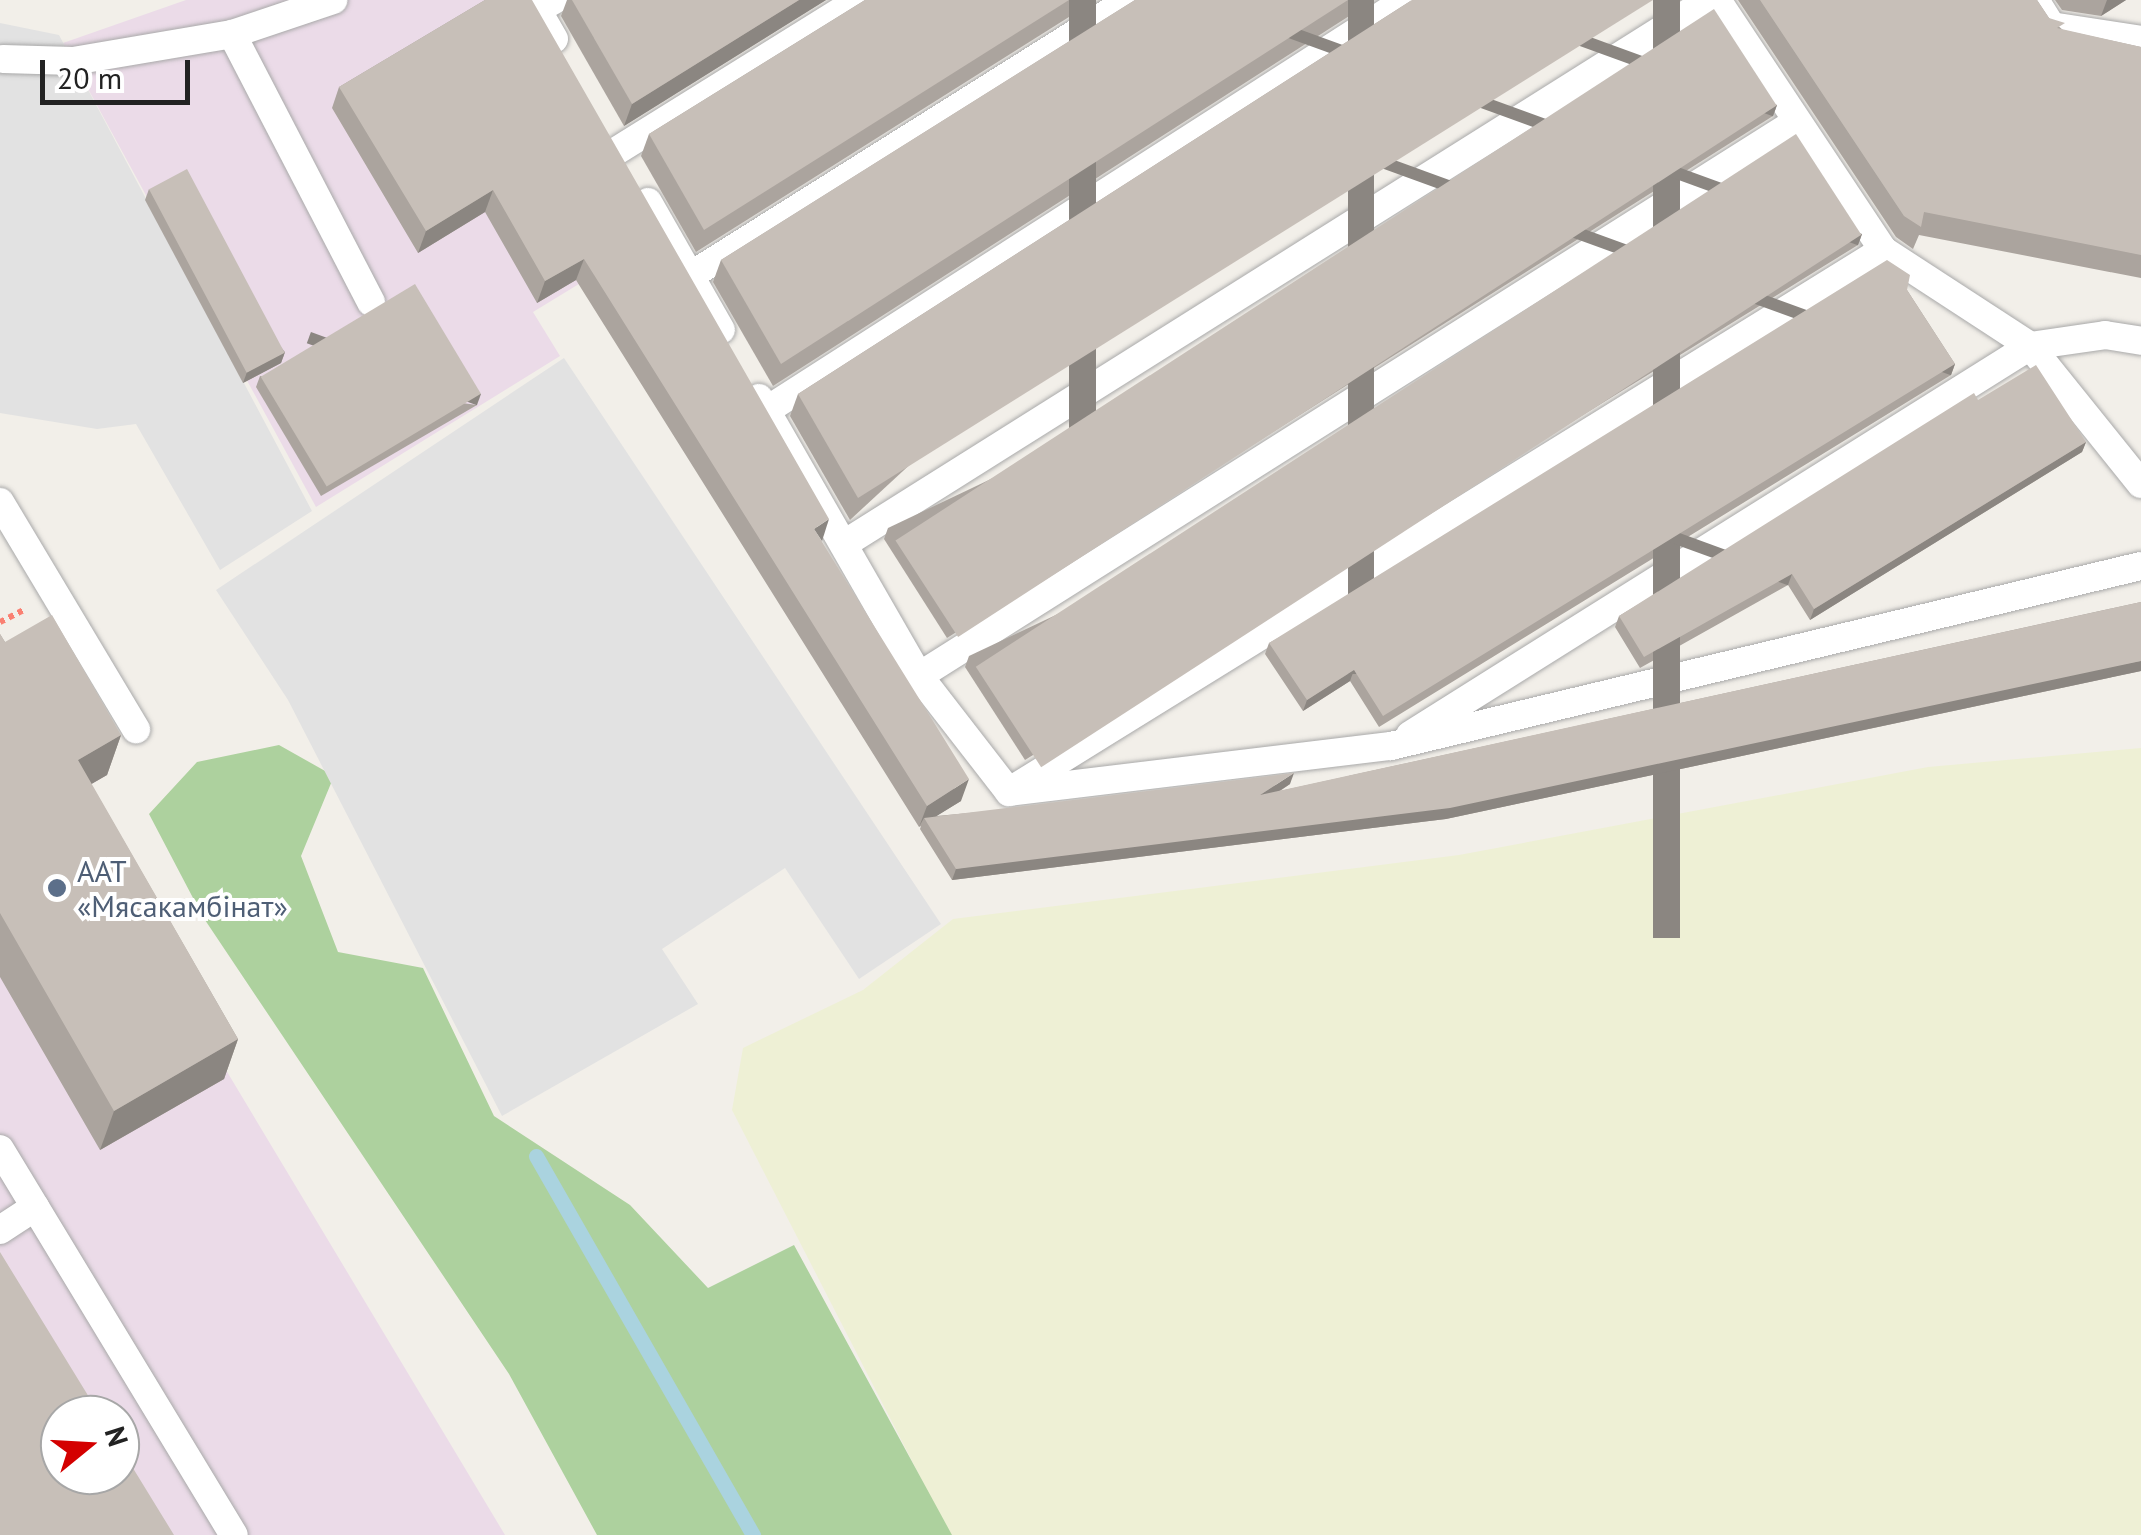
<!DOCTYPE html>
<meta charset="utf-8">
<style>
body{margin:0}
#map{position:relative;width:2141px;height:1535px;overflow:hidden;background:#f2efe9;font-family:"PT Sans",sans-serif}
div>[style]{position:absolute}
.industrial>*{inset:0;background:#ebdbe8}
.farmland>*{inset:0;background:#eef0d5}
.forest>*{inset:0;background:#add19e}
.parking>*{inset:0;background:#e2e2e2}
.stream>*{height:15px;margin:-7.5px;padding:0 7.5px;transform-origin:7.5px;border-radius:7.5px;background:#aad3df}
.path>*{height:6px;margin-top:-3px;transform-origin:0;background:repeating-linear-gradient(90deg,#fa8072 0 5px,transparent 0 10px)}
.roads{filter:drop-shadow(0 0 2px #a9a9a9) drop-shadow(0 0 2px #a9a9a9)}
.lane>*{height:28px;margin:-14px;padding:0 14px;transform-origin:14px;border-radius:14px;background:#fff}
.wall>*{inset:0;background:#aba49e}
.shaded-wall>*{inset:0;background:#8b8681;transform-origin:0 0}
.building>*{inset:0;background:#c7bfb8;transform-origin:0 0}
.dots>*{width:28px;height:28px;translate:-50% -50%;box-sizing:border-box;border:5px solid #fff;border-radius:50%}
span{translate:-50% -50%;white-space:nowrap;text-align:center;line-height:1.15;-webkit-text-stroke:8px #fff;paint-order:stroke}
.service-label{font-size:30px;color:#4e5e75}
.left{translate:0 -50%;text-align:left}
.north{position:absolute;left:40px;top:1395px;width:100px;height:100px;box-sizing:border-box;background:#fff;border:2px solid #a7a7a7;border-radius:50%;rotate:72deg;font-size:28px;font-weight:700;line-height:40px;text-align:center;color:#222}
.north::after{content:'';display:block;margin:auto;width:35px;height:45px;background:#d40000;clip-path:polygon(50% 0,100% 100%,50% 72%,0 100%)}
.scale{position:absolute;left:40px;top:60px;width:150px;height:45px;box-sizing:border-box;border:5px solid #222;border-top:0;padding-left:12px;font-size:30px;line-height:35px;white-space:nowrap;color:#222;-webkit-text-stroke:8px #fff;paint-order:stroke}
</style>
<div id="map">
<div class="industrial">
<i style="clip-path:polygon(186px 0,505px 0,638px 248px,533px 312px,560px 356px,316px 507px,63px 43px)"></i>
<i style="clip-path:polygon(evenodd,37px 654px,107px 775px,64px 800px,505px 1535px,0 1535px,0 676px,37px 654px,60px 1415px,120px 1415px,120px 1475px,60px 1475px,60px 1415px)"></i>
</div>
<div class="farmland">
<i style="clip-path:polygon(2141px 748px,2141px 1535px,950px 1535px,732px 1110px,743px 1048px,863px 990px,953px 919px,1459px 855px,1928px 767px)"></i>
</div>
<div class="forest">
<i style="clip-path:polygon(279px 745px,334px 776px,301px 856px,338px 952px,423px 968px,494px 1116px,630px 1205px,708px 1288px,794px 1245px,952px 1535px,597px 1535px,509px 1374px,203px 917px,149px 814px,197px 762px)"></i>
</div>
<div class="parking">
<i style="clip-path:polygon(0 23px,59px 35px,312px 511px,220px 570px,136px 424px,97px 429px,0 413px)"></i>
<i style="clip-path:polygon(564px 358px,941px 924px,859px 979px,785px 868px,662px 949px,698px 1004px,502px 1116px,288px 700px,216px 590px)"></i>
</div>
<div class="stream">
<i style="left:536px;top:1156px;width:437px;rotate:60.2deg"></i>
</div>
<div class="path">
<i style="left:0;top:622px;width:27px;rotate:-27deg"></i>
</div>
<div class="roads">
<div class="lane">
<i style="left:1717px;top:0;width:300px;rotate:56.4deg"></i>
<i style="left:1883px;top:250px;width:176px;rotate:33.1deg"></i>
<i style="left:2030px;top:346px;width:177px;rotate:51.2deg"></i>
<i style="left:2035px;top:0;width:31px;rotate:58deg"></i>
<i style="left:2051px;top:26px;width:91px;rotate:8.8deg"></i>
<i style="left:232px;top:34px;width:107px;rotate:-18.6deg"></i>
<i style="left:554px;top:39px;width:34px;rotate:-120deg"></i>
<i style="left:537px;top:10px;width:20px;rotate:-30deg"></i>
<i style="left:3px;top:59px;width:70px;rotate:1.6deg"></i>
<i style="left:73px;top:61px;width:161px;rotate:-9.6deg"></i>
<i style="left:232px;top:34px;width:302px;rotate:62.6deg"></i>
<i style="left:618px;top:150px;width:284px;rotate:-31.9deg"></i>
<i style="left:648px;top:202px;width:147px;rotate:60.3deg"></i>
<i style="left:690px;top:276px;width:519px;rotate:-32.16deg"></i>
<i style="left:759px;top:398px;width:321px;rotate:60.1deg"></i>
<i style="left:919px;top:676px;width:147px;rotate:52.2deg"></i>
<i style="left:1009px;top:792px;width:385px;rotate:-6.9deg"></i>
<i style="left:1391px;top:746px;width:771px;rotate:-13.5deg"></i>
<i style="left:767px;top:410px;width:759px;rotate:-32.69deg"></i>
<i style="left:0;top:502px;width:265px;rotate:59.1deg"></i>
<i style="left:844px;top:544px;width:1022px;rotate:-32.17deg"></i>
<i style="left:919px;top:676px;width:1034px;rotate:-32.28deg"></i>
<i style="left:1410px;top:735px;width:732px;rotate:-32.1deg"></i>
<i style="left:2030px;top:346px;width:76px;rotate:-8.3deg"></i>
<i style="left:2105px;top:335px;width:36px;rotate:9deg"></i>
<i style="left:1018px;top:786px;width:1018px;rotate:-31.78deg"></i>
<i style="left:0;top:1149px;width:451px;rotate:58.8deg"></i>
<i style="left:0;top:1230px;width:42px;rotate:-33.3deg"></i>
</div>
</div>
<div class="wall">
<i style="clip-path:polygon(485px 0,821px 541px,961px 801px,936px 816px,1290px 784px,1280px 791px,2141px 602px,2141px 671px,1446px 819px,952px 880px,920px 829px,921px 826px,919px 827px,576px 280px,537px 303px,485px 212px,418px 253px,332px 108px,339px 87px)"></i>
<i style="clip-path:polygon(567px 0,826px 0,624px 126px,561px 16px)"></i>
<i style="clip-path:polygon(865px 0,1096px 0,696px 252px,641px 156px,649px 134px)"></i>
<i style="clip-path:polygon(1135px 0,1374px 0,773px 386px,713px 282px,721px 260px)"></i>
<i style="clip-path:polygon(1412px 0,850px 520px,790px 416px,798px 394px)"></i>
<i style="clip-path:polygon(1738px 0,2037px 0,2049px 18px,2063px 30px,2141px 47px,2141px 278px,1919px 235px,1913px 249px,1896px 237px)"></i>
<i style="clip-path:polygon(2055px 0,2126px 0,2101px 16px,2062px 10px)"></i>
<i style="clip-path:polygon(1777px 105px,1773px 116px,947px 638px,884px 539px,888px 528px)"></i>
<i style="clip-path:polygon(149px 189px,285px 352px,281px 363px,243px 383px,145px 200px)"></i>
<i style="clip-path:polygon(1862px 234px,1858px 245px,1025px 760px,965px 667px,969px 656px)"></i>
<i style="clip-path:polygon(1907px 290px,1955px 364px,1951px 375px,1379px 727px,1350px 681px,1303px 711px,1265px 654px,1269px 643px)"></i>
<i style="clip-path:polygon(260px 376px,477px 405px,321px 496px,256px 387px)"></i>
<i style="clip-path:polygon(1978px 400px,2086px 442px,2082px 452px,1810px 620px,1788px 585px,1640px 668px,1615px 627px,1619px 616px)"></i>
<i style="clip-path:polygon(0 634px,5px 642px,121px 735px,107px 775px,91px 784px,238px 1039px,224px 1079px,100px 1150px,0 977px)"></i>
</div>
<div class="shaded-wall">
<i style="clip-path:polygon(799px 0,826px 0,624px 126px,632px 104px)"></i>
<i style="left:1069px;top:0;width:27px;height:431px"></i>
<i style="left:1348px;top:0;width:26px;height:674px"></i>
<i style="left:1653px;top:0;width:27px;height:938px"></i>
<i style="clip-path:polygon(2107px 0,2126px 0,2101px 16px)"></i>
<i style="left:1777px;top:105px;width:12px;height:977px;rotate:110deg"></i>
<i style="clip-path:polygon(493px 190px,485px 212px,418px 253px,426px 231px)"></i>
<i style="left:1862px;top:234px;width:12px;height:980px;rotate:110deg"></i>
<i style="clip-path:polygon(584px 259px,576px 280px,537px 303px,545px 281px)"></i>
<i style="clip-path:polygon(285px 352px,281px 363px,243px 383px,247px 372px)"></i>
<i style="left:1955px;top:364px;width:12px;height:672px;rotate:110deg"></i>
<i style="left:481px;top:394px;width:12px;height:181px;rotate:110deg"></i>
<i style="clip-path:polygon(2086px 442px,2082px 452px,1810px 620px,1814px 609px)"></i>
<i style="clip-path:polygon(829px 519px,822px 541px,814px 529px)"></i>
<i style="left:1792px;top:574px;width:12px;height:170px;rotate:110deg"></i>
<i style="clip-path:polygon(2141px 661px,2141px 671px,1446px 819px,952px 880px,956px 869px)"></i>
<i style="clip-path:polygon(1354px 670px,1350px 681px,1303px 711px,1307px 700px)"></i>
<i style="clip-path:polygon(121px 735px,107px 775px,64px 800px,78px 760px)"></i>
<i style="clip-path:polygon(1294px 773px,1290px 784px,1256px 806px,1260px 795px)"></i>
<i style="clip-path:polygon(969px 779px,961px 801px,927px 822px,924px 818px,919px 827px,927px 806px)"></i>
<i style="clip-path:polygon(238px 1039px,224px 1079px,100px 1150px,114px 1111px)"></i>
</div>
<div class="building">
<i style="clip-path:polygon(485px 0,532px 0,829px 519px,814px 529px,969px 779px,927px 806px,584px 259px,545px 281px,493px 190px,426px 231px,339px 87px)"></i>
<i style="clip-path:polygon(572px 0,799px 0,632px 104px)"></i>
<i style="clip-path:polygon(865px 0,1069px 0,704px 230px,649px 134px)"></i>
<i style="clip-path:polygon(1135px 0,1348px 0,781px 364px,721px 260px)"></i>
<i style="clip-path:polygon(1412px 0,1653px 0,858px 498px,798px 394px)"></i>
<i style="clip-path:polygon(1760px 0,2037px 0,2049px 18px,2065px 23px,2057px 28px,2141px 47px,2141px 255px,1924px 212px,1921px 227px,1904px 216px)"></i>
<i style="left:1714px;top:9px;width:115px;height:976px;rotate:57deg"></i>
<i style="left:1796px;top:134px;width:120px;height:978px;rotate:57deg"></i>
<i style="left:187px;top:169px;width:208px;height:43px;rotate:62deg"></i>
<i style="clip-path:polygon(1887px 260px,1910px 275px,1907px 290px,1955px 364px,1383px 716px,1354px 670px,1307px 700px,1269px 643px)"></i>
<i style="left:415px;top:284px;width:128px;height:180px;rotate:59deg"></i>
<i style="clip-path:polygon(2036px 365px,2086px 442px,1814px 609px,1792px 574px,1644px 657px,1619px 616px,1974px 393px,1978px 400px)"></i>
<i style="clip-path:polygon(2141px 602px,2141px 661px,1450px 808px,956px 869px,924px 818px,1294px 773px,1260px 795px)"></i>
<i style="clip-path:polygon(52px 615px,121px 735px,78px 760px,238px 1039px,114px 1111px,0 913px,0 634px,5px 642px)"></i>
<i style="clip-path:polygon(0 1252px,100px 1415px,60px 1415px,60px 1475px,120px 1475px,120px 1447px,174px 1535px,0 1535px)"></i>
</div>
<div class="dots">
<i style="left:57px;top:888px;background:#5c6f8a"></i>
</div>
<div class="service-label">
<span class="left" style="left:77px;top:888px">ААТ<br>«Мясакамбінат»</span>
</div>
<div class="north">N</div>
<div class="scale">20 m</div>
</div>
